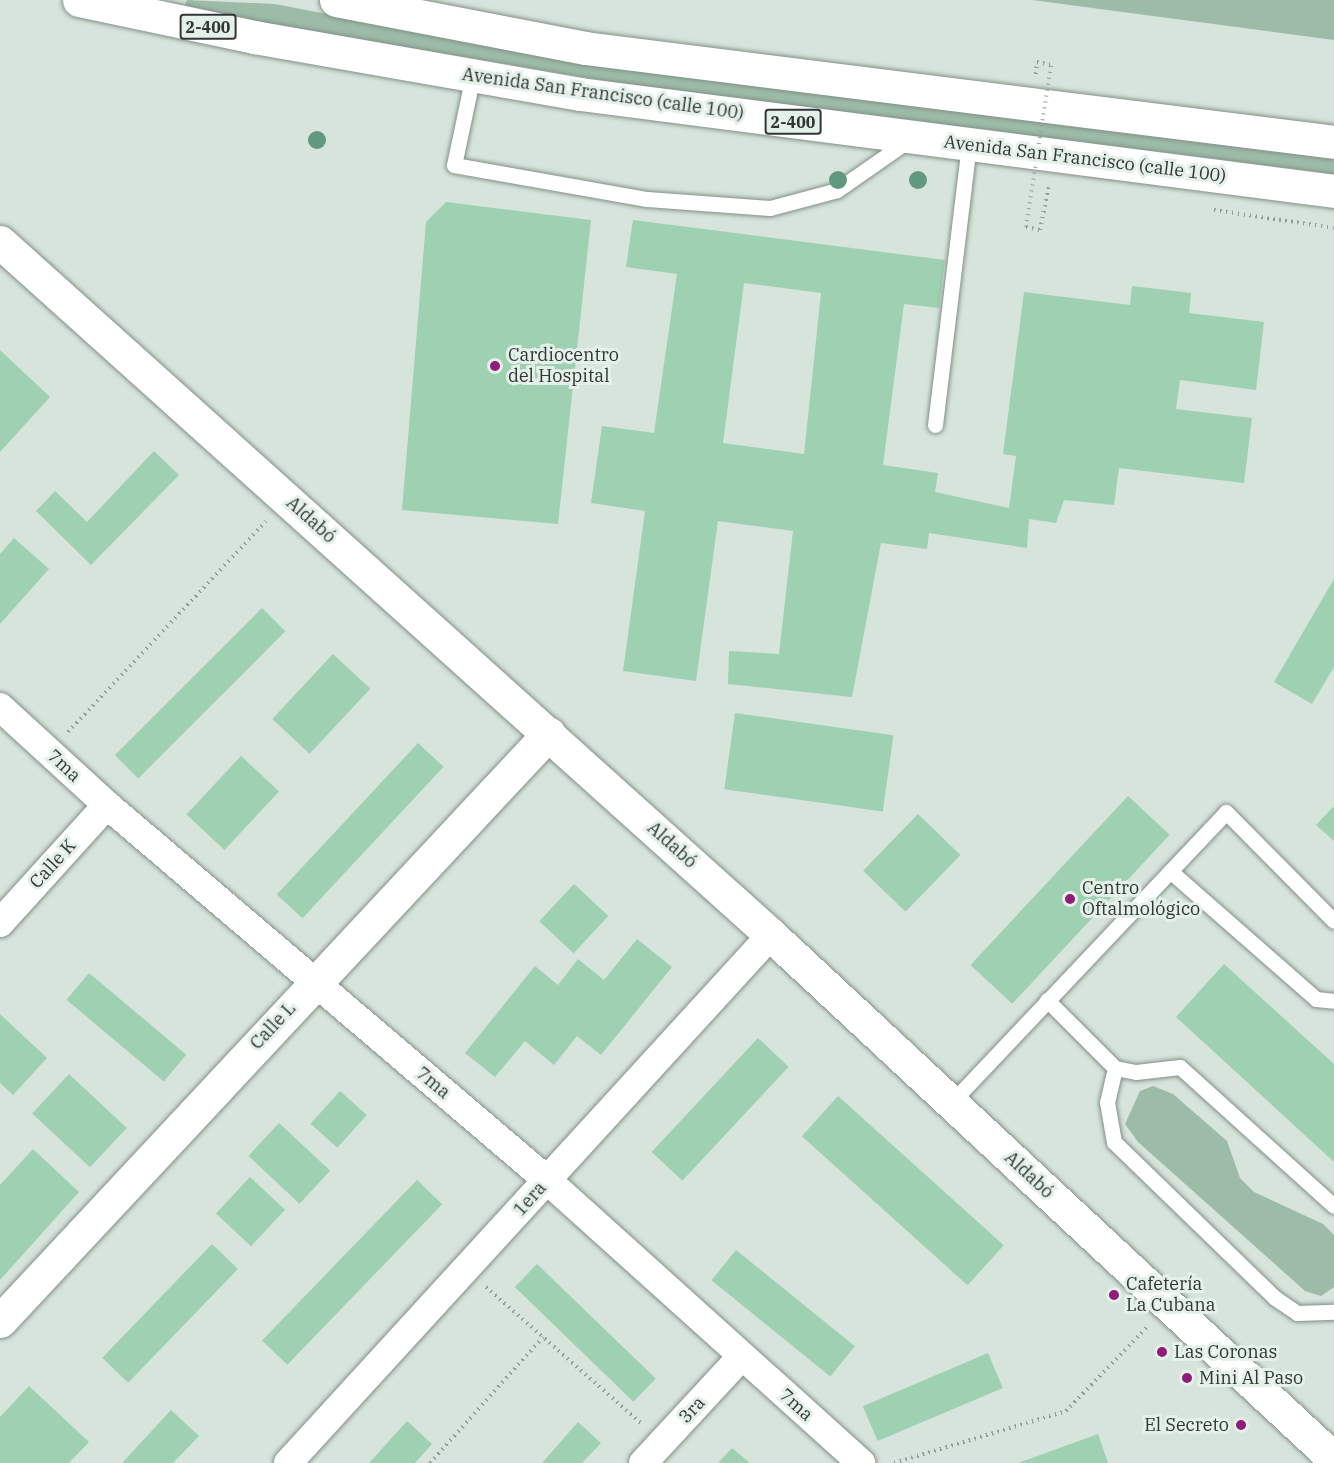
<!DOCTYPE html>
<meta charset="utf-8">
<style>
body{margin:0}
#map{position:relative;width:1334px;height:1463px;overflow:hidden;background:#d6e4db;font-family:"IBM Plex Serif",serif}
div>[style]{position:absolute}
.green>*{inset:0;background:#9cbca8}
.building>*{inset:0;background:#9ed1b1;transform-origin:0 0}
.path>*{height:4px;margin-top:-2px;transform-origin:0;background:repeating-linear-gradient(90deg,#939d97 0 1.5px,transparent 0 6px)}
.roads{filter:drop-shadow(0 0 2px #839087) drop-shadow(0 0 2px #839087)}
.service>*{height:15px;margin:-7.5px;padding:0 7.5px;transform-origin:7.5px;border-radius:7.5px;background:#fff}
.minor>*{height:28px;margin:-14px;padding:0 14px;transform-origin:14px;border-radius:14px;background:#fff}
.tertiary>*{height:33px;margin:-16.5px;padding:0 16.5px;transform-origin:16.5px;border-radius:16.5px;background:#fff}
.secondary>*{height:33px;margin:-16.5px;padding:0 16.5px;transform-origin:16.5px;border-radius:16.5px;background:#fff}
.trunk>*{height:33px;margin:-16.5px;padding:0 16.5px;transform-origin:16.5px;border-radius:16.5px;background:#fff}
.path-bridge>*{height:4px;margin-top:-2px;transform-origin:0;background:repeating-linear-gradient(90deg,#939d97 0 1.5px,transparent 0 6px)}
.trees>*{width:18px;height:18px;margin:-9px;border-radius:50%;background:#609980}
.dots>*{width:16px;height:16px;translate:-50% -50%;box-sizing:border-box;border:3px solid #e3f1e8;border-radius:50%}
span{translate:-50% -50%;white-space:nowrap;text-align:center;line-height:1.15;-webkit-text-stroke:6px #e3f1e8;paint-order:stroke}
.shield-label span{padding:2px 4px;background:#e3f1e8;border:2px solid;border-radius:4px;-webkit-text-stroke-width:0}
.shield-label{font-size:16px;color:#323734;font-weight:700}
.street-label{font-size:18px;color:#323734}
.poi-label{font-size:18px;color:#323734}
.left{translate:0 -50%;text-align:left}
.right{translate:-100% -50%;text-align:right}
</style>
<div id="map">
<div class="green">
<i style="clip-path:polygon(187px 0,275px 4px,600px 67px,1334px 159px,1334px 174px,613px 82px,270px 24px,185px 5px)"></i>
<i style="clip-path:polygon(1032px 0,1334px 0,1334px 40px)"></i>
<i style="clip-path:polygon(1153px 1086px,1173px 1094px,1227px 1141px,1240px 1178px,1254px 1192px,1323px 1224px,1334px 1235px,1334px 1287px,1321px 1296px,1305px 1291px,1138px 1142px,1125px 1124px,1140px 1091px)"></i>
</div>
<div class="building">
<i style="clip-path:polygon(446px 202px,591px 220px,558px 524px,402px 510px,426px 222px)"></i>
<i style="clip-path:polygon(evenodd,633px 220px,945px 260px,939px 308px,904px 304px,883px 465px,938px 473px,935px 492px,1009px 508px,1016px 456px,1003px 454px,1024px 292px,1130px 305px,1132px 286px,1191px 293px,1189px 313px,1264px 322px,1256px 390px,1180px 380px,1176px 409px,1252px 418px,1244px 483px,1119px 468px,1114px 505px,1064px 500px,1056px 523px,1029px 519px,1027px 548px,929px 533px,927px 549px,881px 543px,852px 697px,728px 684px,729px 651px,779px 654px,793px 531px,718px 521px,696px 681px,623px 671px,645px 511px,591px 503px,602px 426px,654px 433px,677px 274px,626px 267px,633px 220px,744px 283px,821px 293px,804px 454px,723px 443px,744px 283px)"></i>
<i style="clip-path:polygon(0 350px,50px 397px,0 452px)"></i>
<i style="clip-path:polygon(154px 451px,179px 475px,91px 565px,36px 511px,55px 491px,87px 522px)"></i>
<i style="clip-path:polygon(14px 538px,49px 569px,0 624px,0 554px)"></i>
<i style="clip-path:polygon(1334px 579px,1334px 667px,1312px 704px,1274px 682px)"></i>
<i style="left:262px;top:608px;width:33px;height:208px;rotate:45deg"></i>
<i style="left:333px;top:654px;width:51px;height:89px;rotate:43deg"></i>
<i style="left:735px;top:713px;width:160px;height:77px;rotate:8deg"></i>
<i style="left:418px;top:743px;width:35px;height:207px;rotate:43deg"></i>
<i style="left:241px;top:756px;width:52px;height:80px;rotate:43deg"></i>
<i style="left:1128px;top:796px;width:57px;height:231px;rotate:43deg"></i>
<i style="clip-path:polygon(1334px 806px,1334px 841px,1316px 825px)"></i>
<i style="left:918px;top:814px;width:59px;height:79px;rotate:44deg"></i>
<i style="left:574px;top:884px;width:47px;height:51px;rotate:43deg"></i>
<i style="clip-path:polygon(637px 939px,672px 967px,601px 1055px,577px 1036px,554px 1065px,525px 1041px,495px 1077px,465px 1053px,535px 966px,558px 985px,578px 959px,604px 980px)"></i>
<i style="clip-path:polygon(1224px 964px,1334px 1064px,1334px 1162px,1176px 1017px)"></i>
<i style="left:89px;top:973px;width:127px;height:35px;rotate:40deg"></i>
<i style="clip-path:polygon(0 1014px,47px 1058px,13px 1095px,0 1083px)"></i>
<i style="left:758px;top:1038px;width:42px;height:156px;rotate:43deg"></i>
<i style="left:69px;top:1074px;width:79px;height:54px;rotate:43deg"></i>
<i style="left:340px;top:1091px;width:36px;height:44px;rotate:42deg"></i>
<i style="left:838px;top:1096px;width:223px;height:54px;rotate:42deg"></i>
<i style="left:279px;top:1123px;width:70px;height:45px;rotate:43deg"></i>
<i style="clip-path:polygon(33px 1149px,79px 1192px,0 1280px,0 1185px)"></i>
<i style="left:250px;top:1177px;width:48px;height:50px;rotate:43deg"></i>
<i style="left:417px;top:1180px;width:35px;height:223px;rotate:44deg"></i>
<i style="left:212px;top:1244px;width:36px;height:158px;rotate:44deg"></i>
<i style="left:736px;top:1250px;width:153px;height:39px;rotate:39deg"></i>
<i style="left:537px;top:1264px;width:165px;height:32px;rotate:44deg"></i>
<i style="left:988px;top:1353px;width:38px;height:136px;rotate:67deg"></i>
<i style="clip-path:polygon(29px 1386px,89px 1442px,69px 1463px,0 1463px,0 1417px)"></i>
<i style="clip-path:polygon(171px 1410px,199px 1436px,173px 1463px,122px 1463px)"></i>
<i style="clip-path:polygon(407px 1421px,432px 1444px,415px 1463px,369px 1463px)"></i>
<i style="clip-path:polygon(578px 1422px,601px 1443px,582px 1463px,542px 1463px)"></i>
<i style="clip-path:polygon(1098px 1434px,1108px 1463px,1018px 1463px)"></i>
<i style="clip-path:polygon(732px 1448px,750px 1463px,718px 1463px)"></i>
</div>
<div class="path">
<i style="left:1036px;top:74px;width:12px;rotate:-85deg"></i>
<i style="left:1037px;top:62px;width:14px;rotate:12deg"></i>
<i style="left:1214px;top:210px;width:121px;rotate:8.5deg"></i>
<i style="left:1026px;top:227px;width:14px;rotate:12deg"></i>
<i style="left:1040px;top:230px;width:46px;rotate:-78.7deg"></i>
<i style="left:68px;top:732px;width:289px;rotate:-46.8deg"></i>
<i style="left:486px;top:1287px;width:206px;rotate:41.3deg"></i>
<i style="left:430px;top:1463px;width:169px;rotate:-48.1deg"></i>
<i style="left:894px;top:1463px;width:180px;rotate:-16.8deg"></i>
<i style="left:1066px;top:1411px;width:117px;rotate:-46deg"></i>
</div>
<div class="roads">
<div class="service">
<i style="left:473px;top:75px;width:92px;rotate:101.9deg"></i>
<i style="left:454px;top:165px;width:196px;rotate:10deg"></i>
<i style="left:647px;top:199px;width:123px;rotate:4.2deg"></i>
<i style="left:770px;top:208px;width:69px;rotate:-15deg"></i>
<i style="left:837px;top:190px;width:89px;rotate:-34.9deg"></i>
<i style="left:935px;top:425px;width:282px;rotate:-83.1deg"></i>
<i style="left:1170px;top:871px;width:194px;rotate:41.2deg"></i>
<i style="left:1316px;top:999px;width:18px;rotate:6deg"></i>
<i style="left:1047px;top:1000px;width:96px;rotate:45deg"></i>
<i style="left:1115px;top:1068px;width:21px;rotate:11deg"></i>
<i style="left:1136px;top:1072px;width:44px;rotate:-6.5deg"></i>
<i style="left:1180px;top:1067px;width:207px;rotate:42.1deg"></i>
<i style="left:1115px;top:1068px;width:35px;rotate:103deg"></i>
<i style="left:1107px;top:1102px;width:41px;rotate:80.1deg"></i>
<i style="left:1114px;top:1142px;width:224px;rotate:44.1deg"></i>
<i style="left:1275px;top:1298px;width:27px;rotate:34deg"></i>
<i style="left:1297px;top:1313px;width:37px;rotate:-2deg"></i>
<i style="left:951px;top:1103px;width:400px;rotate:-46.6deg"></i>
<i style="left:1226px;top:812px;width:153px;rotate:45.3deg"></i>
</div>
<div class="minor">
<i style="left:0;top:707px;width:145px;rotate:42.5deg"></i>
<i style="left:107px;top:805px;width:578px;rotate:40.44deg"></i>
<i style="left:547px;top:1180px;width:423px;rotate:42deg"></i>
<i style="left:0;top:923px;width:159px;rotate:-47.8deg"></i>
<i style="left:288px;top:1463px;width:716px;rotate:-47.55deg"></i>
<i style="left:643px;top:1463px;width:144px;rotate:-47.2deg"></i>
</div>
<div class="tertiary">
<i style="left:0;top:1321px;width:804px;rotate:-46.96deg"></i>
</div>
<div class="secondary">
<i style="left:0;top:242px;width:1037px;rotate:41.95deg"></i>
<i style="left:771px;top:935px;width:769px;rotate:42.95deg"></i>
</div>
<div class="trunk">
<i style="left:79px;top:0;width:179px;rotate:11.9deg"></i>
<i style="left:254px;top:37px;width:331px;rotate:9.9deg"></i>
<i style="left:580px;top:94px;width:760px;rotate:7.33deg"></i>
<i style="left:336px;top:0;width:254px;rotate:10.9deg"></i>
<i style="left:585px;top:48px;width:755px;rotate:7.15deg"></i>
</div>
</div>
<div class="path-bridge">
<i style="left:1026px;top:227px;width:164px;rotate:-81.2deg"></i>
</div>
<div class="trees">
<i style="left:317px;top:140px"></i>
<i style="left:838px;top:180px"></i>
<i style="left:918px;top:180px"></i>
</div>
<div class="dots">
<i style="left:495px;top:366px;background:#901b7a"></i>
<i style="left:1070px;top:899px;background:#901b7a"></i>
<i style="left:1114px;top:1295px;background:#901b7a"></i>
<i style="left:1162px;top:1352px;background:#901b7a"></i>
<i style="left:1187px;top:1378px;background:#901b7a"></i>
<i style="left:1241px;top:1425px;background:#901b7a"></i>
</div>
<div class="shield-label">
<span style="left:208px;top:27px">2-400</span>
<span style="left:793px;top:122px">2-400</span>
</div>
<div class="street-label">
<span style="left:603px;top:94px;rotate:8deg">Avenida San Francisco (calle 100)</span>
<span style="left:1085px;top:159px;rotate:7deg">Avenida San Francisco (calle 100)</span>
<span style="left:311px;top:520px;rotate:42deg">Aldabó</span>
<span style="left:64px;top:766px;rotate:43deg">7ma</span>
<span style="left:672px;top:845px;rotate:42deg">Aldabó</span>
<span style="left:53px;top:864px;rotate:-48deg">Calle K</span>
<span style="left:273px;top:1026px;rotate:-47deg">Calle L</span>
<span style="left:433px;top:1083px;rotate:40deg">7ma</span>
<span style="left:1029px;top:1175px;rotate:43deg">Aldabó</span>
<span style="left:530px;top:1199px;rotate:-48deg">1era</span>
<span style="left:796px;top:1405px;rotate:42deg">7ma</span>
<span style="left:692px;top:1410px;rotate:-47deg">3ra</span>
</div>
<div class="poi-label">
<span class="left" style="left:508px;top:366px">Cardiocentro<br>del Hospital</span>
<span class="left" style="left:1082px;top:899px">Centro<br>Oftalmológico</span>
<span class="left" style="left:1126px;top:1295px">Cafetería<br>La Cubana</span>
<span class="left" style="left:1174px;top:1352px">Las Coronas</span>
<span class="left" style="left:1199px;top:1378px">Mini Al Paso</span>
<span class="right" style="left:1229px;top:1425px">El Secreto</span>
</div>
</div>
